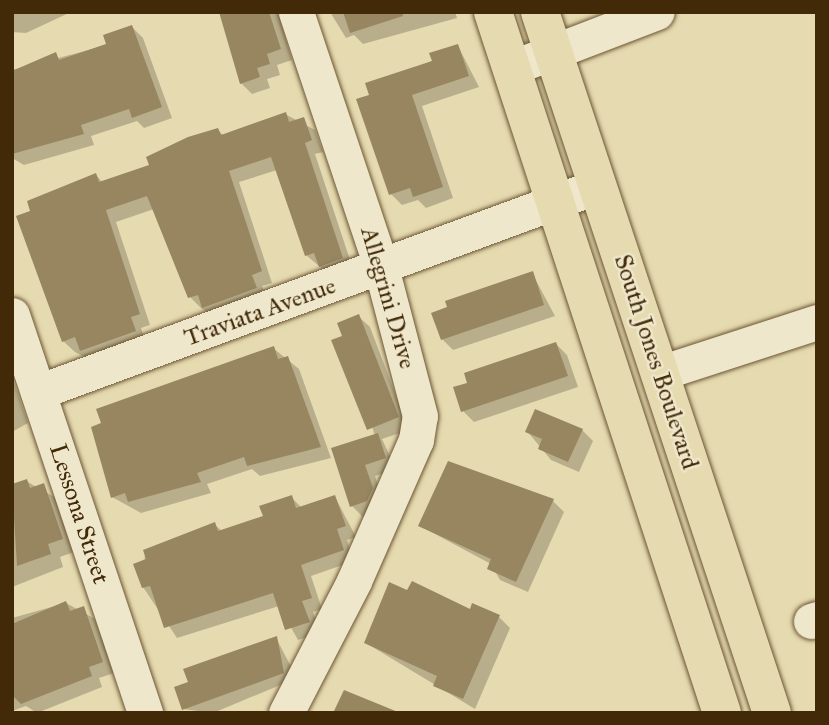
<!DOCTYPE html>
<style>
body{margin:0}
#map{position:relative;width:829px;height:725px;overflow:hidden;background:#e6dab0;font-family:"IM FELL Great Primer",serif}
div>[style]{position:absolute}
.shadow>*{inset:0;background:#0003}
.building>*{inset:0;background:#978660}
.roads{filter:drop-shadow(0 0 2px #6b5633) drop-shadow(0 0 2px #6b5633)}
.minor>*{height:35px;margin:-17.5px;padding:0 17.5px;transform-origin:17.5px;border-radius:17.5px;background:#efe7cc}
.major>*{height:38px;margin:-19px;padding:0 19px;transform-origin:19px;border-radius:19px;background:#e6dab0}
span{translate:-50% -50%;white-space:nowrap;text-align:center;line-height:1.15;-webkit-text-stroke:5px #efe7cc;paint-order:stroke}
.street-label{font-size:24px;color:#422a09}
.frame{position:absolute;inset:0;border:14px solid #422a09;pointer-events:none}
</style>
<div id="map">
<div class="shadow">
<i style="clip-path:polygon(12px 12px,71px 12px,26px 33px,12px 32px)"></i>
<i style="clip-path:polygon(220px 12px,278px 12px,292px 60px,277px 65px,280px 75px,267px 79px,270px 88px,252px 94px,241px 83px)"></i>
<i style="clip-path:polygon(330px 12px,455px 12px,457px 18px,363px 44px,354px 35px,346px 38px)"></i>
<i style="clip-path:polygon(132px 27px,143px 38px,172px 118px,144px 128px,137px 121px,91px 136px,94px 145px,24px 165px,12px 158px,12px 70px,108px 45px)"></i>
<i style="clip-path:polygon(458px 46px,479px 87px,422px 106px,453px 198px,426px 208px,418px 200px,402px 205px,391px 194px,371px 96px)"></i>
<i style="clip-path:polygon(285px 114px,315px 130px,323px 152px,315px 154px,353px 269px,332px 277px,306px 255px,277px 170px,239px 182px,272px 283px,262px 286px,267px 299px,215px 318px,201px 308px,190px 297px,154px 209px,116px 222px,150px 325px,141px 328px,146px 343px,92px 361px,75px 352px,63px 341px,32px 212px,96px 175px,103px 183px,151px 166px,218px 130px,224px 136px)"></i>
<i style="clip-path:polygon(532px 273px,555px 316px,453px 350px,442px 339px)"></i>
<i style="clip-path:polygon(358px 316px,370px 327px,409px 430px,382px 439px,396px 469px,375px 476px,383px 500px,378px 512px,363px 517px,352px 506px,333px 449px,375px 436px,344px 337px)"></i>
<i style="clip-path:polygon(556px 344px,567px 355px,578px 387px,474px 422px,463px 411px)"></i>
<i style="clip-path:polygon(273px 348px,299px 369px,331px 458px,260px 476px,252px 469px,207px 484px,211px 493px,141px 513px,112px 497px,103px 424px)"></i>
<i style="clip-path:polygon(12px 377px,28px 423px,12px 432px)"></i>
<i style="clip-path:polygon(582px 430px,593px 441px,579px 472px,551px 460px,527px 431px)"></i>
<i style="clip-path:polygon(26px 481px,56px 498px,74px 552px,60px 557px,63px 567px,12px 587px,12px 485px)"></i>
<i style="clip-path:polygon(291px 497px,302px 508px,335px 497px,356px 537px,347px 540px,354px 561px,311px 576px,322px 609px,313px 612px,320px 633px,298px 640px,279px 606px,177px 638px,143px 587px,145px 551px,214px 524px,222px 531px,265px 517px)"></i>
<i style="clip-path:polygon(553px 501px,564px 512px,528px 592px,500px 580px,491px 564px,420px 526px)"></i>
<i style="clip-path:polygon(66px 603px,95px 619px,114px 673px,99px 678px,102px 687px,37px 713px,26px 706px,12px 711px,12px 618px)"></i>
<i style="clip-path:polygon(471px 611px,499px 617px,510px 628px,475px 709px,366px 643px)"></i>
<i style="clip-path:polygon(276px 638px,297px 678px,213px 713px,183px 709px)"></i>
</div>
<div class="building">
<i style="clip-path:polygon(219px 12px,269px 12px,281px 49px,267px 54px,270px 64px,257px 68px,260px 77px,240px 84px)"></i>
<i style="clip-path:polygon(343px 12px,402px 12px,403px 16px,350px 33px)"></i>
<i style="clip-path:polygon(132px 25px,162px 107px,132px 118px,129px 109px,81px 125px,84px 134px,12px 154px,12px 71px,56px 52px,59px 60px,106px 44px,103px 35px)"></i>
<i style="clip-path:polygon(458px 44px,469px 76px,412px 95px,443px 187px,413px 197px,410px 188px,389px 195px,356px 99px,369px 95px,365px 83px,432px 61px,429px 53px)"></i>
<i style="clip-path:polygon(286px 112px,289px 122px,304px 117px,312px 140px,305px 143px,343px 258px,319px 267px,314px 253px,305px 256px,271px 157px,229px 171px,262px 271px,252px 275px,257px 288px,202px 308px,198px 295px,188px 298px,147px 196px,106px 210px,140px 314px,131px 317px,136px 331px,80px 351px,75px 337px,62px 342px,16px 216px,30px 211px,27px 201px,96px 173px,99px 182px,149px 165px,146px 157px,188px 137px,218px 128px,221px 135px)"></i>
<i style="clip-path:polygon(533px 271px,544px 305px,441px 340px,431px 313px,447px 307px,445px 301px)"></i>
<i style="clip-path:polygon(359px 314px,399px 417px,367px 430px,331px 340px,342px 336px,337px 323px)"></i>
<i style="clip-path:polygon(556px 342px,568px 376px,461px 412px,453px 387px,467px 383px,464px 373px)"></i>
<i style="clip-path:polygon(274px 346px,278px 359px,288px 356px,321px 447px,247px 466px,244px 457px,197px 473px,201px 482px,128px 502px,125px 493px,111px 498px,91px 427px,101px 423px,96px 409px)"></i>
<i style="clip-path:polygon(535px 409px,583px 429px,568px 462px,538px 449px,542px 439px,525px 432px)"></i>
<i style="clip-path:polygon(378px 433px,386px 458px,365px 465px,373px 488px,367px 501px,350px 507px,331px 448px)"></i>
<i style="clip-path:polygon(448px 461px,554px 499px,516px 582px,487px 569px,491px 559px,418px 526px)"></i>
<i style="clip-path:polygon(27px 479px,30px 488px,44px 483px,63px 539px,48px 544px,51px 554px,17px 566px,12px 484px)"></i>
<i style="clip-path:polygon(292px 495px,296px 508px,335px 495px,346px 526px,337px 529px,344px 550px,301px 565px,312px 598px,302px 601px,310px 622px,285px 630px,273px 593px,164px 628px,150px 586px,142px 588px,133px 564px,146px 559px,143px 550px,215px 522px,218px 531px,263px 516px,259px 506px)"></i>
<i style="clip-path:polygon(412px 581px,470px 609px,472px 603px,500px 615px,463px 699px,433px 686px,437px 676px,364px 643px,389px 582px,407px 590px)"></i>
<i style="clip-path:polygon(66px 601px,70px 611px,84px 606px,103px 662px,89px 667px,92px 676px,21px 704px,12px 695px,12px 624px)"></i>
<i style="clip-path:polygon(277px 636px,284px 673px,182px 710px,174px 687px,188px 682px,183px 669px)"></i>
<i style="clip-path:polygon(344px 690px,398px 712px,398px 713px,333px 713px)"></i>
</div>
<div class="roads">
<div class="minor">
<i style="left:511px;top:68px;width:156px;rotate:-21deg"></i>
<i style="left:12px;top:315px;width:420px;rotate:71.5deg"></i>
<i style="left:660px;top:373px;width:165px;rotate:-18deg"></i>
<i style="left:38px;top:392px;width:597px;rotate:-20.2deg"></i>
<i style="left:811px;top:621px;width:6px;rotate:-18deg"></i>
<i style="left:286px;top:713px;width:148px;rotate:-62.7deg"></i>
<i style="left:354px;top:581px;width:154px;rotate:-66.3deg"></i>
<i style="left:416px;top:440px;width:24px;rotate:-81deg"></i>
<i style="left:420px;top:416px;width:158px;rotate:-104.7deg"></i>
<i style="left:380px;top:263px;width:265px;rotate:-108.5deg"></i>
</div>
<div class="major">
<i style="left:493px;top:12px;width:737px;rotate:71.91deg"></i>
<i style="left:540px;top:12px;width:738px;rotate:71.69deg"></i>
</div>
</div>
<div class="street-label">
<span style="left:388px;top:298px;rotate:74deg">Allegrini Drive</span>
<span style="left:260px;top:312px;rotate:-20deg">Traviata Avenue</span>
<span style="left:656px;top:362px;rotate:72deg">South Jones Boulevard</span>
<span style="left:79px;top:514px;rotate:72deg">Lessona Street</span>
</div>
<div class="frame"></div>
</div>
